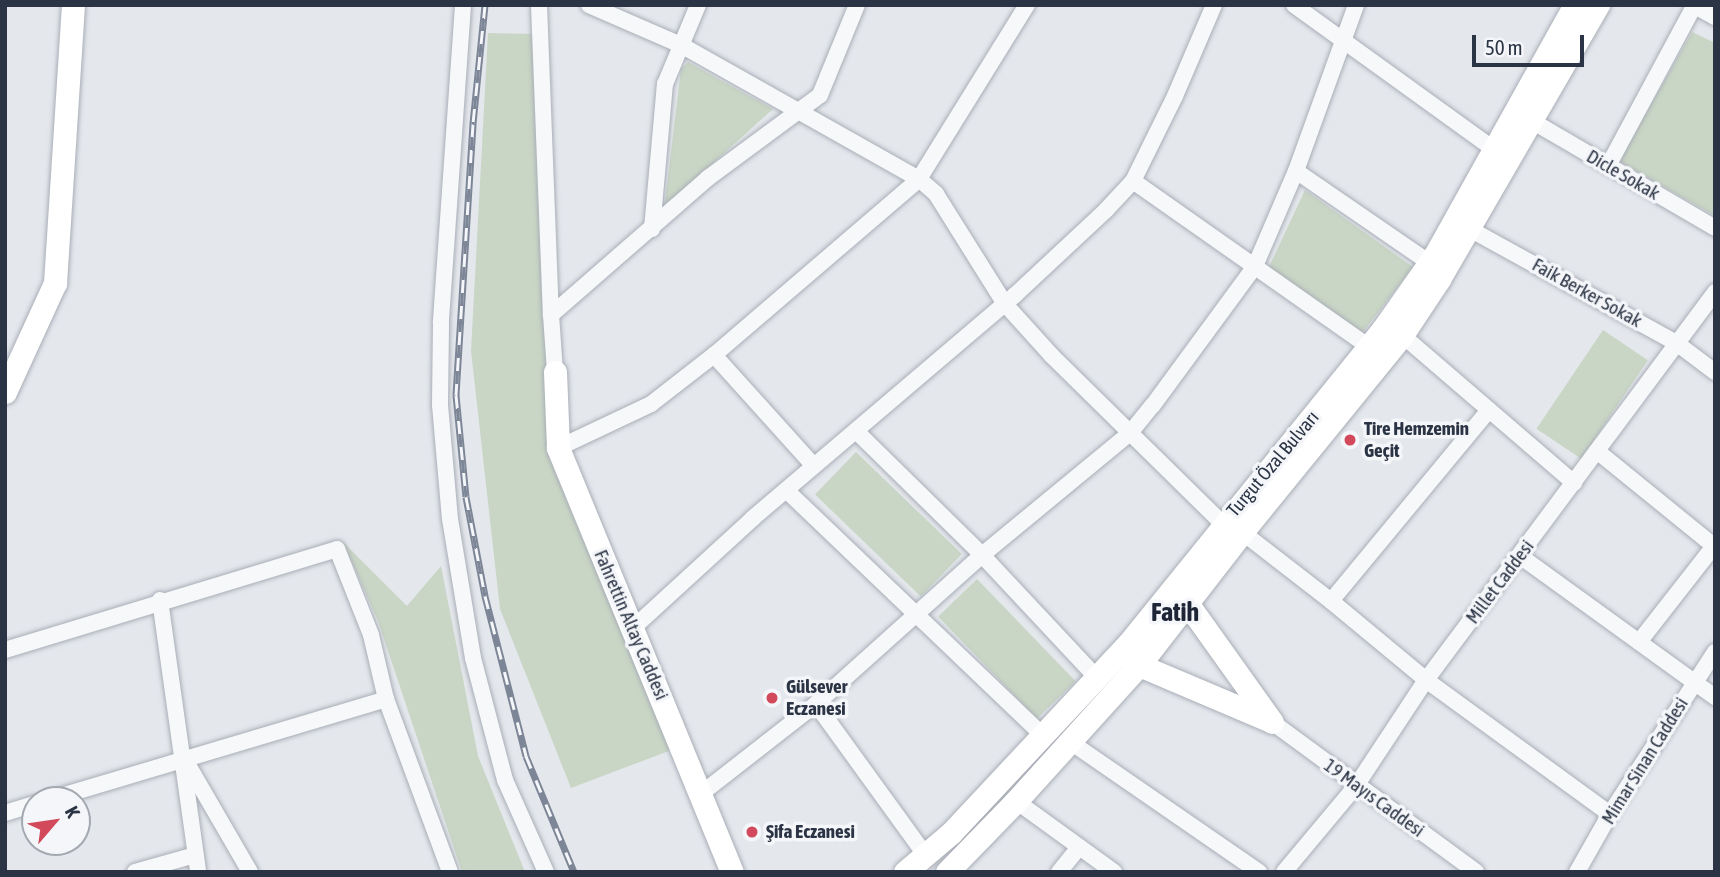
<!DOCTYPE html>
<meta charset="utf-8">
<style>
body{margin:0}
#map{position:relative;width:1720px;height:877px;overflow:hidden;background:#e4e7ec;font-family:"Asap Condensed",sans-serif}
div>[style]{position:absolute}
.green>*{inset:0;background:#c9d6c5;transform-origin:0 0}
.roads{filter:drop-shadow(0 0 2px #a9aeb7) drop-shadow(0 0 2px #a9aeb7)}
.street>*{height:16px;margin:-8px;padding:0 8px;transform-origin:8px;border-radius:8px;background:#f7f8fa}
.secondary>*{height:23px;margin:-11.5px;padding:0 11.5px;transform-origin:11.5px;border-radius:11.5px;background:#fff}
.rail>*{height:7px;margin-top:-3.5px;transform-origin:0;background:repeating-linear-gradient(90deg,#f4f6f9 0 13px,#7d8696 0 26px);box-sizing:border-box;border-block:2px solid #7d8696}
.dots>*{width:19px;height:19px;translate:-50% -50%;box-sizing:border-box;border:4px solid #f4f6f9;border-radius:50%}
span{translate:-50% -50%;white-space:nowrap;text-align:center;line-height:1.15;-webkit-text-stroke:7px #f4f6f9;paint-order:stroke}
.street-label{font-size:19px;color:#2b3445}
.poi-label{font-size:19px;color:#2b3445;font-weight:700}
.left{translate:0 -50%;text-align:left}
.district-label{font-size:26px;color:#1d2536;font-weight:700}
.frame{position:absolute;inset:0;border:7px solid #2b3445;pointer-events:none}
.north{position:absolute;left:21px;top:786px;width:70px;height:70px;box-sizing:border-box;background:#f4f6f9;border:2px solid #a4a8b1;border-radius:50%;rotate:61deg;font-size:19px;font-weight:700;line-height:28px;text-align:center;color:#2b3445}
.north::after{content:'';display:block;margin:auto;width:24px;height:32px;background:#d1495b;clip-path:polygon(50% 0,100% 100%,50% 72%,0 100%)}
.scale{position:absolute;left:1472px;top:35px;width:112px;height:32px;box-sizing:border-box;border:4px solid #2b3445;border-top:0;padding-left:9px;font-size:21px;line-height:24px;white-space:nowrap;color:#2b3445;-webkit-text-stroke:5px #f4f6f9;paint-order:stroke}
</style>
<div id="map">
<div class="green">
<i style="clip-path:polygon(1692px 32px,1715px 43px,1715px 216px,1619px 161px)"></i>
<i style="clip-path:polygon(488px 33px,540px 34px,558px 448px,682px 746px,571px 788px,500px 609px,471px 351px)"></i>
<i style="clip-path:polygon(688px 62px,773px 109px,671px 201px,665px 202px,681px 69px)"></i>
<i style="clip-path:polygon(1305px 190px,1413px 267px,1363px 332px,1268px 269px)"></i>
<i style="left:1603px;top:330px;width:54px;height:119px;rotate:34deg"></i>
<i style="left:856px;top:452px;width:147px;height:59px;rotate:44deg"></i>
<i style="clip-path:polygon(343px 542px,407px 606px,441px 566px,478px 756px,525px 872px,462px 872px,378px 621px)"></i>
<i style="left:977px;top:579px;width:142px;height:54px;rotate:46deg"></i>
</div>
<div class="roads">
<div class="street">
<i style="left:463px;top:5px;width:319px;rotate:94deg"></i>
<i style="left:441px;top:323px;width:82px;rotate:90.7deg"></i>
<i style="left:440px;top:405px;width:114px;rotate:85deg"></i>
<i style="left:450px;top:519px;width:141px;rotate:80.6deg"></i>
<i style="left:473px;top:658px;width:126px;rotate:75.3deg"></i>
<i style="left:505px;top:780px;width:101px;rotate:66deg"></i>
<i style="left:539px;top:5px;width:310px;rotate:87.8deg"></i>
<i style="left:589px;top:5px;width:100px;rotate:23.5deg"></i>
<i style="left:681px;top:45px;width:273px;rotate:29.4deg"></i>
<i style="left:919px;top:179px;width:23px;rotate:41deg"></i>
<i style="left:936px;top:194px;width:130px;rotate:57.9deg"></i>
<i style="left:1005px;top:304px;width:70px;rotate:47.9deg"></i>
<i style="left:1052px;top:356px;width:238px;rotate:44.5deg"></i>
<i style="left:1294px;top:5px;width:246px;rotate:35.8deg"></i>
<i style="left:1693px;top:5px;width:25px;rotate:29deg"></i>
<i style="left:1532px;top:121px;width:212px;rotate:30.3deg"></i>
<i style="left:1608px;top:166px;width:182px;rotate:-61.7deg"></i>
<i style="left:1296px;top:171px;width:163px;rotate:34.5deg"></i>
<i style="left:1133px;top:181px;width:289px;rotate:35.1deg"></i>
<i style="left:1459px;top:223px;width:247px;rotate:28.9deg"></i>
<i style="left:1675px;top:342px;width:50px;rotate:36.9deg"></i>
<i style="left:652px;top:229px;width:146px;rotate:-84.9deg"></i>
<i style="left:665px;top:84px;width:86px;rotate:-67.3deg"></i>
<i style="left:1402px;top:335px;width:227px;rotate:40.7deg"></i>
<i style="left:714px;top:355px;width:149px;rotate:48deg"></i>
<i style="left:555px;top:372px;width:57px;rotate:-94deg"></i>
<i style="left:551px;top:315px;width:208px;rotate:-41.1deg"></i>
<i style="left:708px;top:178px;width:139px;rotate:-36.5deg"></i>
<i style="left:820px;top:95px;width:97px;rotate:-67.7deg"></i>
<i style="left:856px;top:431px;width:177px;rotate:44.5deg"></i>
<i style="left:982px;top:555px;width:167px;rotate:46.9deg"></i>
<i style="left:558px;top:448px;width:103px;rotate:-25.3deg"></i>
<i style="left:651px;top:404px;width:80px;rotate:-37.9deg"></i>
<i style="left:714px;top:355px;width:270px;rotate:-40.6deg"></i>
<i style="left:919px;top:179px;width:205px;rotate:-58.2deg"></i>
<i style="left:1597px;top:451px;width:152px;rotate:39.1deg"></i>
<i style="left:786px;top:490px;width:354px;rotate:43.7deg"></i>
<i style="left:1242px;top:532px;width:113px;rotate:37.8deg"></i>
<i style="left:1331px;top:601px;width:124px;rotate:39.7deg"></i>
<i style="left:1426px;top:680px;width:228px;rotate:36.1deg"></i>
<i style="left:1520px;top:556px;width:241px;rotate:35.9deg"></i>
<i style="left:160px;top:600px;width:275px;rotate:82deg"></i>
<i style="left:1331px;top:601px;width:248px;rotate:-50.4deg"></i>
<i style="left:632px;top:629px;width:164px;rotate:-42.5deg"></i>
<i style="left:753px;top:518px;width:344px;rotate:-40.4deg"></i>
<i style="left:1015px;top:295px;width:125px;rotate:-43deg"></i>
<i style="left:1106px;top:210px;width:40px;rotate:-47deg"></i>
<i style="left:1133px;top:181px;width:95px;rotate:-63.7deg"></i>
<i style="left:1175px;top:96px;width:99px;rotate:-66.8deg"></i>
<i style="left:1639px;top:642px;width:122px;rotate:-52deg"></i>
<i style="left:5px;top:650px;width:347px;rotate:-16.9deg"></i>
<i style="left:337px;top:549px;width:92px;rotate:68.4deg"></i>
<i style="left:371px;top:635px;width:66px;rotate:76.8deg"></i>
<i style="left:386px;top:699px;width:184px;rotate:69.7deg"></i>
<i style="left:816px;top:704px;width:188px;rotate:54.1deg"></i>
<i style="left:1272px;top:722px;width:253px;rotate:36.3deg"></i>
<i style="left:1069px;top:741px;width:231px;rotate:34.6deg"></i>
<i style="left:188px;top:765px;width:124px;rotate:59.9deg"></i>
<i style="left:702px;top:793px;width:145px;rotate:-38deg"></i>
<i style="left:816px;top:704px;width:223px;rotate:-41.9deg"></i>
<i style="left:982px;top:555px;width:192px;rotate:-39.5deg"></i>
<i style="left:1130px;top:433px;width:36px;rotate:-51deg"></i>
<i style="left:1153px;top:405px;width:172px;rotate:-53.7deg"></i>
<i style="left:1255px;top:266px;width:103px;rotate:-66.7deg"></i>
<i style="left:1296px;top:171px;width:177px;rotate:-70.1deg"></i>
<i style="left:48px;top:800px;width:353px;rotate:-16.6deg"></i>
<i style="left:1016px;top:801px;width:121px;rotate:35.9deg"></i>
<i style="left:5px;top:813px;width:31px;rotate:-17deg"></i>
<i style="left:135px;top:872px;width:62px;rotate:-15.8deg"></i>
<i style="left:1059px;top:872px;width:32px;rotate:-51deg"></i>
<i style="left:1284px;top:872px;width:112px;rotate:-50.1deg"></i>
<i style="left:1356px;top:786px;width:127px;rotate:-56.6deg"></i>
<i style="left:1426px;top:680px;width:484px;rotate:-53.3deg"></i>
<i style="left:1577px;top:872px;width:67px;rotate:-60.4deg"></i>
<i style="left:1610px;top:814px;width:193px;rotate:-57.1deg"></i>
</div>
<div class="secondary">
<i style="left:555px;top:372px;width:76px;rotate:87.7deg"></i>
<i style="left:558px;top:448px;width:458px;rotate:67.7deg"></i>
<i style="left:5px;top:392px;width:120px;rotate:-65.4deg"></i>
<i style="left:55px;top:283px;width:279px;rotate:-86.3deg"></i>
<i style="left:1187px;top:603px;width:146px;rotate:54.5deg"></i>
<i style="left:1139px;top:665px;width:143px;rotate:23deg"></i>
<i style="left:905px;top:872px;width:60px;rotate:-40.3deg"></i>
<i style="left:951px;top:833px;width:259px;rotate:-46.9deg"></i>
<i style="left:1128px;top:644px;width:405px;rotate:-51deg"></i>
<i style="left:1383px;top:329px;width:90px;rotate:-54.9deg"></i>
<i style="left:1435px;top:255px;width:287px;rotate:-60.8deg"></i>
<i style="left:947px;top:872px;width:99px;rotate:-45.8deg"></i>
<i style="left:1016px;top:801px;width:183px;rotate:-47.9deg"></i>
<i style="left:1139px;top:665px;width:168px;rotate:-52.2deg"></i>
<i style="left:1242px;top:532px;width:254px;rotate:-50.9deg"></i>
<i style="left:1402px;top:335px;width:67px;rotate:-56.5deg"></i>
<i style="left:1439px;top:279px;width:317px;rotate:-59.9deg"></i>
</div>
</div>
<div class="rail">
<i style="left:485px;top:5px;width:120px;rotate:95.8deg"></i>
<i style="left:473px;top:124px;width:272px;rotate:93.6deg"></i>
<i style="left:456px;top:395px;width:102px;rotate:84.4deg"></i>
<i style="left:466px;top:497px;width:101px;rotate:79.1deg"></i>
<i style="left:485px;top:596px;width:165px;rotate:75.6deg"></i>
<i style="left:526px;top:756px;width:126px;rotate:67.5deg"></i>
</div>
<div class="dots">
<i style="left:1350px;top:440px;background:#d1495b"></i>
<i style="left:772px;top:698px;background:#d1495b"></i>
<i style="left:752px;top:832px;background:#d1495b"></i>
</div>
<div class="street-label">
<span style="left:1623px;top:175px;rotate:30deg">Dicle Sokak</span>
<span style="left:1587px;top:293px;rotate:29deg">Faik Berker Sokak</span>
<span style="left:1273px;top:464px;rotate:-50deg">Turgut Özal Bulvarı</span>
<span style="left:1500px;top:582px;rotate:-53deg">Millet Caddesi</span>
<span style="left:631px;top:625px;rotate:67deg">Fahrettin Altay Caddesi</span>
<span style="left:1645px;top:761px;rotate:-58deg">Mimar Sinan Caddesi</span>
<span style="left:1374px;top:798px;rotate:36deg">19 Mayıs Caddesi</span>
</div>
<div class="poi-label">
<span class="left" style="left:1364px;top:440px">Tire Hemzemin<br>Geçit</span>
<span class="left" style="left:786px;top:698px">Gülsever<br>Eczanesi</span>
<span class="left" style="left:766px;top:832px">Şifa Eczanesi</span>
</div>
<div class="district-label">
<span style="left:1175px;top:613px">Fatih</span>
</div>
<div class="frame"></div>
<div class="north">K</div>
<div class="scale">50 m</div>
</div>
